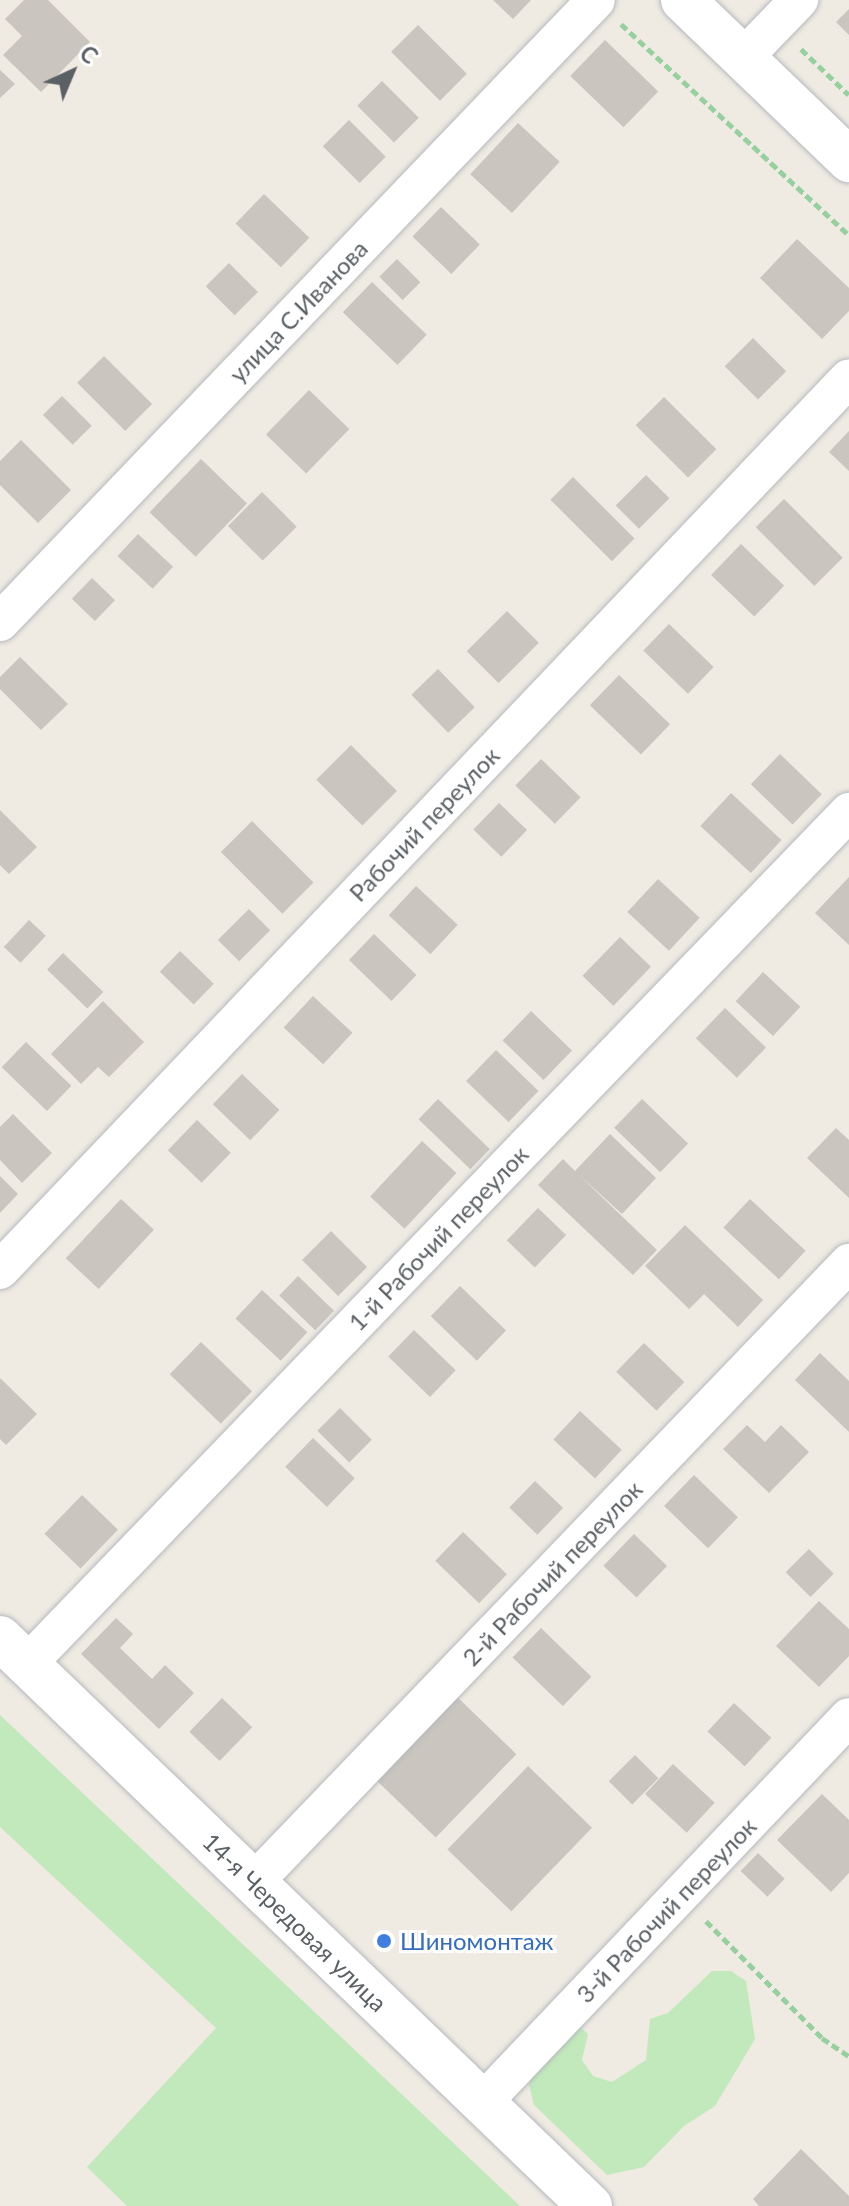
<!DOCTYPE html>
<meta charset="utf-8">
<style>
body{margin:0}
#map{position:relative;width:849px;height:2206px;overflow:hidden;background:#efeae2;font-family:Lato,sans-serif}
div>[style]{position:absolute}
.green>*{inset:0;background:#c1e9bb}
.building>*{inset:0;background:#cac5bf;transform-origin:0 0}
.path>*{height:5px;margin-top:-2.5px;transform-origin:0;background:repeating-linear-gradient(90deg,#96d09f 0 8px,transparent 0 12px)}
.roads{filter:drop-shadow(0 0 2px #b5b9be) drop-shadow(0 0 2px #b5b9be)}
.street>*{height:38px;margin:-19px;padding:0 19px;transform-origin:19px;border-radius:19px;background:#fff}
.secondary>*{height:44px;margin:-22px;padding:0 22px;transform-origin:22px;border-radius:22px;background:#fff}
.dots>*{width:22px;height:22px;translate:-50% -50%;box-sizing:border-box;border:4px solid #fff;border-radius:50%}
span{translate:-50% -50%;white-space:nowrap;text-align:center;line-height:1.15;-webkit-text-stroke:6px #fff;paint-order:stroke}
.street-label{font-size:24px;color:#5a6064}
.shop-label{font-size:24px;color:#366cbe}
.left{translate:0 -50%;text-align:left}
.north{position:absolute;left:32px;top:32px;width:80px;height:80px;-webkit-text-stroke:6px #fff;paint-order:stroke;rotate:44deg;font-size:22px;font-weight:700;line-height:32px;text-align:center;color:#5a6064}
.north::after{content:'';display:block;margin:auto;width:28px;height:36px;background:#5a6064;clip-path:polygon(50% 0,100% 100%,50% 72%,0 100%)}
</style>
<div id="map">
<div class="green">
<i style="clip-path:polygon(0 1715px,520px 2206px,127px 2206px,87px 2167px,216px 2028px,0 1827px)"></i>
<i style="clip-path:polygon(712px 1971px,731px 1971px,746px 1981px,755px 2039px,715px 2106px,684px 2126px,644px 2167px,607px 2175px,534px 2105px,529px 2085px,533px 2062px,575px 2023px,588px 2034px,582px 2060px,593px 2076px,612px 2082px,646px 2060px,650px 2019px,668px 2013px)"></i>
</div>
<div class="building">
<i style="clip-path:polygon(24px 0,48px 0,90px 42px,41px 92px,3px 55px,22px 36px,5px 19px)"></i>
<i style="clip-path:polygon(493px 0,531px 0,513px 19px)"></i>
<i style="clip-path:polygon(849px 9px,849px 35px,836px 22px)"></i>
<i style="left:418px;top:25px;width:69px;height:38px;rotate:45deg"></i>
<i style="left:605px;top:40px;width:74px;height:50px;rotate:44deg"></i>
<i style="clip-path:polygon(0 70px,15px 84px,0 98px)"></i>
<i style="left:382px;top:81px;width:52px;height:35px;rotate:45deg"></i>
<i style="left:349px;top:120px;width:52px;height:37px;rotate:45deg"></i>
<i style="left:518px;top:123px;width:57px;height:70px;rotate:43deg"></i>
<i style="left:264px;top:194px;width:63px;height:41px;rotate:44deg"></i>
<i style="left:441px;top:207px;width:54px;height:41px;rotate:44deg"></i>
<i style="clip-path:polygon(797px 239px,849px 288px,849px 311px,822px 339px,760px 278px)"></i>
<i style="left:397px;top:259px;width:33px;height:25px;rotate:45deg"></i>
<i style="left:229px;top:263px;width:41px;height:33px;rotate:45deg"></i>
<i style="left:372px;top:282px;width:76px;height:42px;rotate:44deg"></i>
<i style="left:753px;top:338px;width:47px;height:40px;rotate:45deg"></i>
<i style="left:104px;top:356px;width:68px;height:38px;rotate:45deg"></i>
<i style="left:309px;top:390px;width:56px;height:62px;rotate:44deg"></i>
<i style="left:62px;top:396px;width:42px;height:27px;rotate:45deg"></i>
<i style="left:664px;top:397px;width:74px;height:40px;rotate:45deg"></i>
<i style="clip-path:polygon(849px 431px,849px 471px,829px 452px)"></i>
<i style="clip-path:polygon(21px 440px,71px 490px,38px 523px,0 485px,0 461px)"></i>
<i style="left:201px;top:459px;width:64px;height:74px;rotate:44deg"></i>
<i style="left:646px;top:475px;width:33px;height:43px;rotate:45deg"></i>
<i style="left:573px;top:477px;width:87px;height:32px;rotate:45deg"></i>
<i style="left:262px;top:492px;width:49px;height:48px;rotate:45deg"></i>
<i style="left:784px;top:499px;width:83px;height:40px;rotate:45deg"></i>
<i style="left:138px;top:534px;width:48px;height:30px;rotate:43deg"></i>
<i style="left:741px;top:544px;width:60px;height:43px;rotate:44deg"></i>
<i style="left:92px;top:578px;width:32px;height:29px;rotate:44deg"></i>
<i style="left:507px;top:611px;width:45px;height:57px;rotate:45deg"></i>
<i style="left:669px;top:624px;width:62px;height:37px;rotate:44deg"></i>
<i style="clip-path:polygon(20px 657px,68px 704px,41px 730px,0 689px,0 677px)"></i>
<i style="left:438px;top:669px;width:53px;height:37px;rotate:46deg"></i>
<i style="left:619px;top:675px;width:71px;height:42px;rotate:44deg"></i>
<i style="left:351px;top:745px;width:65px;height:49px;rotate:45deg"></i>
<i style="left:780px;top:754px;width:58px;height:42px;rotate:44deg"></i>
<i style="left:541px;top:759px;width:55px;height:37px;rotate:44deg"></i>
<i style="left:731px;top:793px;width:69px;height:45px;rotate:43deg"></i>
<i style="left:499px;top:803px;width:39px;height:37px;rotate:44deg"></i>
<i style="clip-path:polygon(0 810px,37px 847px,9px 874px,0 865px)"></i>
<i style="left:252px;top:821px;width:87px;height:44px;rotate:45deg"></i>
<i style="clip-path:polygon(849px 877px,849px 945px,815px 913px)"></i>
<i style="left:658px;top:879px;width:57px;height:45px;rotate:43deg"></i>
<i style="left:416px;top:886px;width:57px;height:40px;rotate:43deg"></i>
<i style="left:249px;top:909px;width:30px;height:44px;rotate:45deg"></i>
<i style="left:29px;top:920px;width:23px;height:37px;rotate:43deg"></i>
<i style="left:374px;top:934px;width:59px;height:36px;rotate:44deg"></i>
<i style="left:620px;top:937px;width:43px;height:54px;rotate:44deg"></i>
<i style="left:180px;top:951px;width:47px;height:29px;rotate:44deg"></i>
<i style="left:63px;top:953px;width:56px;height:23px;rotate:44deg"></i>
<i style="left:763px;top:972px;width:51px;height:40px;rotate:43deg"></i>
<i style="left:313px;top:996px;width:54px;height:43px;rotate:43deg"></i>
<i style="clip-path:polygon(103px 1001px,144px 1042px,109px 1077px,98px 1067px,81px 1084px,51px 1054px)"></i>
<i style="left:725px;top:1008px;width:57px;height:42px;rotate:44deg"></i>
<i style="left:531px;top:1011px;width:57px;height:41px;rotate:44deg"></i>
<i style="left:26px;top:1042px;width:63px;height:35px;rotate:44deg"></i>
<i style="left:496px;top:1050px;width:59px;height:43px;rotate:44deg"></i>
<i style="left:242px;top:1074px;width:52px;height:42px;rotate:44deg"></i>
<i style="left:438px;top:1099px;width:72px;height:28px;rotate:44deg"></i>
<i style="left:642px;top:1099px;width:64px;height:40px;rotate:44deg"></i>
<i style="clip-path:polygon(13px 1114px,52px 1153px,22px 1183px,0 1160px,0 1127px)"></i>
<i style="left:197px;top:1120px;width:47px;height:42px;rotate:44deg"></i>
<i style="clip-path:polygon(836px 1128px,849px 1140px,849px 1198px,807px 1158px)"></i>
<i style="clip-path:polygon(610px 1134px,656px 1178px,622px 1214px,578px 1174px,657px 1250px,633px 1275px,538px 1185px,563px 1159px,575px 1171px)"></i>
<i style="left:422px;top:1141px;width:47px;height:76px;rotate:43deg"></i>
<i style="clip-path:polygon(0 1176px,18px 1194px,0 1213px)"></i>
<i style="left:121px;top:1199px;width:45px;height:81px;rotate:43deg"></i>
<i style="left:750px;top:1199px;width:76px;height:39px;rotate:43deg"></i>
<i style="left:538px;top:1208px;width:39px;height:45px;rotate:44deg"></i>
<i style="clip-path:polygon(685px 1225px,763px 1300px,738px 1327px,704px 1294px,689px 1309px,645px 1266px)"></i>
<i style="left:331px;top:1231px;width:51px;height:41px;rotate:45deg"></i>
<i style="left:298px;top:1276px;width:50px;height:27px;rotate:44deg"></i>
<i style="left:460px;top:1286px;width:64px;height:42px;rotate:44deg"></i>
<i style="left:262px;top:1290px;width:62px;height:39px;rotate:43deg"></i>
<i style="left:414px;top:1330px;width:58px;height:37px;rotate:44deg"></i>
<i style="left:201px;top:1342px;width:71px;height:45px;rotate:44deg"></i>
<i style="left:644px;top:1343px;width:56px;height:40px;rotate:44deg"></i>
<i style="clip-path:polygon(820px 1353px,849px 1381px,849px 1432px,795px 1380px)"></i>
<i style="clip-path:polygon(0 1378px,37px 1414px,6px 1445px,0 1439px)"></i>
<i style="left:340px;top:1408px;width:45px;height:32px;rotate:45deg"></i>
<i style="left:580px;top:1411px;width:57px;height:39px;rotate:43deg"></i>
<i style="clip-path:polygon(747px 1425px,765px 1442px,781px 1425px,809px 1452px,769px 1493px,723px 1449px)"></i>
<i style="left:313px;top:1438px;width:58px;height:40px;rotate:44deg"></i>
<i style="left:694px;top:1475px;width:61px;height:43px;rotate:44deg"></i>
<i style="left:535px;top:1481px;width:39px;height:37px;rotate:44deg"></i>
<i style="left:82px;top:1495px;width:50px;height:54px;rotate:44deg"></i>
<i style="left:463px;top:1532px;width:61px;height:40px;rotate:44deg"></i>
<i style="left:634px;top:1534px;width:46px;height:44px;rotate:44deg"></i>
<i style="left:809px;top:1549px;width:35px;height:33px;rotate:45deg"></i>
<i style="clip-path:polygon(819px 1601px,849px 1629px,849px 1656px,819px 1687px,776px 1646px)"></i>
<i style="clip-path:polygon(116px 1618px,133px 1634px,120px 1648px,152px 1679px,165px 1665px,194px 1693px,159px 1729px,81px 1654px)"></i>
<i style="left:541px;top:1628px;width:70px;height:41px;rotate:44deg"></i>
<i style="left:453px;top:1693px;width:88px;height:116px;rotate:44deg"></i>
<i style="left:222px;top:1698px;width:42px;height:47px;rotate:44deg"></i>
<i style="left:734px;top:1703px;width:51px;height:39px;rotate:43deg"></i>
<i style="left:635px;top:1755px;width:33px;height:37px;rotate:45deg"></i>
<i style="left:673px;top:1764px;width:57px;height:41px;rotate:43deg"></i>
<i style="left:528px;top:1766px;width:89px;height:116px;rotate:44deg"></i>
<i style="clip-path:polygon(822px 1794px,849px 1820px,849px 1873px,831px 1892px,777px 1840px)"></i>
<i style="left:758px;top:1853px;width:37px;height:25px;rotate:44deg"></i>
<i style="clip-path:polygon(801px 2149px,849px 2196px,849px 2206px,759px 2206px,753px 2199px)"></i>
</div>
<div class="path">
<i style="left:621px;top:24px;width:311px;rotate:42.8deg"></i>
<i style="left:801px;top:49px;width:66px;rotate:43.8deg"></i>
<i style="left:706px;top:1921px;width:165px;rotate:45.2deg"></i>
<i style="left:822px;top:2038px;width:32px;rotate:34deg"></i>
</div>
<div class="roads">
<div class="street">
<i style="left:743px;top:58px;width:81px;rotate:-46deg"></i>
<i style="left:0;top:622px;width:861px;rotate:-46.22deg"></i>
<i style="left:0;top:1270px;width:1231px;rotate:-46.41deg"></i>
<i style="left:27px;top:1664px;width:1184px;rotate:-46.03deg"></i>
<i style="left:254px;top:1882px;width:859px;rotate:-46.13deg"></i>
<i style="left:483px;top:2102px;width:531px;rotate:-46.45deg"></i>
</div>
<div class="secondary">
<i style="left:683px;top:0;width:231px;rotate:43.9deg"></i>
<i style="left:0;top:1638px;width:819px;rotate:43.91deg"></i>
</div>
</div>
<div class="dots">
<i style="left:384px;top:1941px;background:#3f7fe0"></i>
</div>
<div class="street-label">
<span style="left:298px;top:311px;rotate:-46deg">улица С.Иванова</span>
<span style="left:424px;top:824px;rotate:-46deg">Рабочий переулок</span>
<span style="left:438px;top:1238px;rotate:-46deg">1-й Рабочий переулок</span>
<span style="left:552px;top:1573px;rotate:-46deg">2-й Рабочий переулок</span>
<span style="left:666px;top:1910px;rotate:-46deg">3-й Рабочий переулок</span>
<span style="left:295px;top:1922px;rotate:44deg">14-я Чередовая улица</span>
</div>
<div class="shop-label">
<span class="left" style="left:400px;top:1941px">Шиномонтаж</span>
</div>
<div class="north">С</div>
</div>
